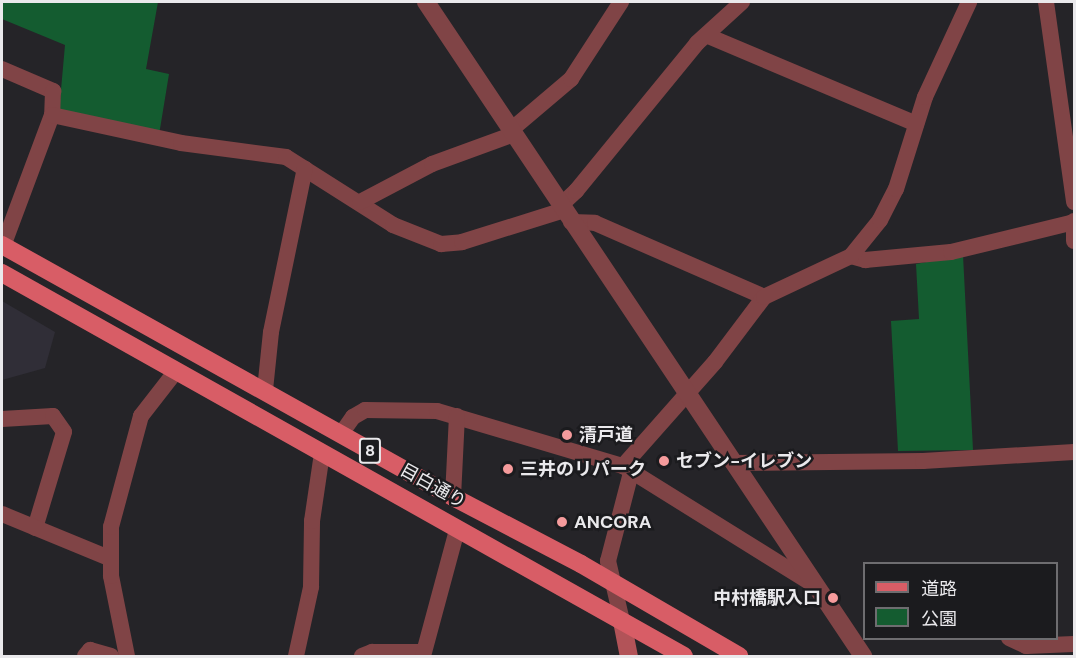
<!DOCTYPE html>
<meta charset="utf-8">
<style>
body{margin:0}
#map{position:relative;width:1076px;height:658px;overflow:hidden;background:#252428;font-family:"DM Sans","Noto Sans JP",sans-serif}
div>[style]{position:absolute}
.built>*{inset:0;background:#302e37}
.green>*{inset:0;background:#145c30}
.minor>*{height:16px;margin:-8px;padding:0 8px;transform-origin:8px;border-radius:8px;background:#804446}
.tertiary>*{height:18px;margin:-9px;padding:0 9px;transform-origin:9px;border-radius:9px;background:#804446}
.secondary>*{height:18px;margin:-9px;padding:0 9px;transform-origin:9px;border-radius:9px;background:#b25358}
.primary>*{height:18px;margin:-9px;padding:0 9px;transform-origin:9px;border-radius:9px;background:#d85d66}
.dots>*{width:16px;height:16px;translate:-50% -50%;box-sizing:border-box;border:3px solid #1b1b1e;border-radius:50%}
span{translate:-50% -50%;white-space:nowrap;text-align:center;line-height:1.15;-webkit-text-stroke:5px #1b1b1e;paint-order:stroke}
.shield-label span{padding:2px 4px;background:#1b1b1e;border:2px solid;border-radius:4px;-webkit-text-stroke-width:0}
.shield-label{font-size:16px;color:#eae9ec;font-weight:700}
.poi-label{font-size:18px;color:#eae9ec;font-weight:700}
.left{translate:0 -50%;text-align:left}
.right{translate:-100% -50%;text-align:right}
.street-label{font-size:18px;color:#eae9ec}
.frame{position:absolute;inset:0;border:3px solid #eae9ec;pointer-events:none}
.legend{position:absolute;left:863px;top:562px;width:195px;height:78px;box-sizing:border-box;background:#1b1b1e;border:2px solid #6e6d70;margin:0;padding:8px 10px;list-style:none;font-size:18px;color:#eae9ec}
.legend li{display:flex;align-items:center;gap:12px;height:30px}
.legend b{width:30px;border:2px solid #6e6d70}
</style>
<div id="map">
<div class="built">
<i style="clip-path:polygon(2px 301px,55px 332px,45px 368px,2px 380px)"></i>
</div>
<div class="green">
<i style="clip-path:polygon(2px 2px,158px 2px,146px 69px,169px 74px,159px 135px,59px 112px,65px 45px,2px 19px)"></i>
<i style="clip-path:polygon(963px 255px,973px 450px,898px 451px,891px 321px,919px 319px,916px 264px)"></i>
</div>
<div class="minor">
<i style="left:1046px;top:2px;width:202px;rotate:82deg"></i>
<i style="left:708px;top:36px;width:226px;rotate:22.9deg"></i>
<i style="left:2px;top:69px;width:56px;rotate:23.3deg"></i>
<i style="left:53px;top:91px;width:24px;rotate:92deg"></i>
<i style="left:52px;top:115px;width:140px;rotate:110.5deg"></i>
<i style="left:52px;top:115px;width:132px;rotate:12.2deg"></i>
<i style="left:181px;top:143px;width:106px;rotate:7.6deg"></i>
<i style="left:286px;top:157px;width:127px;rotate:32.4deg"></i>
<i style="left:393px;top:225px;width:52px;rotate:21.6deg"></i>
<i style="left:441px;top:244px;width:21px;rotate:-5deg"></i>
<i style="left:462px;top:242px;width:107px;rotate:-17.4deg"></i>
<i style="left:511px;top:130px;width:79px;rotate:-40.4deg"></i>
<i style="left:571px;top:79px;width:92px;rotate:-57deg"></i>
<i style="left:360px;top:202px;width:81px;rotate:-27.8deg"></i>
<i style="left:432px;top:164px;width:87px;rotate:-20.1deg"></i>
<i style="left:561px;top:205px;width:21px;rotate:-43deg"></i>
<i style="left:576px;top:191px;width:191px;rotate:-50.7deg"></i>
<i style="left:697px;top:43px;width:61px;rotate:-42.3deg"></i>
<i style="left:1074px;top:221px;width:20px;rotate:90deg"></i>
<i style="left:571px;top:222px;width:24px;rotate:2deg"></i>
<i style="left:595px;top:223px;width:184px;rotate:23.6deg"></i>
<i style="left:851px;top:256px;width:15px;rotate:16deg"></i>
<i style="left:865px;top:260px;width:86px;rotate:-5.3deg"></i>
<i style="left:951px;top:252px;width:127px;rotate:-13.7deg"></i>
<i style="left:265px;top:390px;width:58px;rotate:-84.1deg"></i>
<i style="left:271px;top:332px;width:167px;rotate:-78.3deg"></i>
<i style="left:2px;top:419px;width:51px;rotate:-3.4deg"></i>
<i style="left:53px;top:416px;width:19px;rotate:55deg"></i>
<i style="left:64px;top:432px;width:100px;rotate:106.8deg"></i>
<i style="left:341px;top:434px;width:21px;rotate:-55deg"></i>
<i style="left:353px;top:417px;width:14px;rotate:-30deg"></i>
<i style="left:365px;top:410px;width:72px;rotate:0.8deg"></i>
<i style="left:437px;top:411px;width:194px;rotate:16.5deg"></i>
<i style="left:623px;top:466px;width:227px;rotate:31.9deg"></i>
<i style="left:733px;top:463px;width:190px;rotate:-0.6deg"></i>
<i style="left:923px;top:461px;width:151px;rotate:-3.4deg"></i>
<i style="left:623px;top:466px;width:139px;rotate:-48.5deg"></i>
<i style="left:715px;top:362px;width:81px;rotate:-53deg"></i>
<i style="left:764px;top:297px;width:96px;rotate:-25.2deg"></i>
<i style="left:851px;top:256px;width:46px;rotate:-51.1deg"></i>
<i style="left:880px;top:220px;width:35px;rotate:-63deg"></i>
<i style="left:896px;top:189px;width:96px;rotate:-72.5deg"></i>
<i style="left:925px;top:97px;width:105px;rotate:-65.1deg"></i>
<i style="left:453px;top:497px;width:81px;rotate:-87.2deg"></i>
<i style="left:2px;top:514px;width:116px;rotate:22.4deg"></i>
<i style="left:622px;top:621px;width:62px;rotate:-103.1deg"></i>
<i style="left:608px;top:561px;width:95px;rotate:-75.4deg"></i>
<i style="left:1009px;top:638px;width:19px;rotate:25deg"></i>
<i style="left:1026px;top:646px;width:48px;rotate:-2.4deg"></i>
<i style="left:85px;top:656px;width:8px;rotate:-50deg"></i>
<i style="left:90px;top:650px;width:22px;rotate:16deg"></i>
<i style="left:127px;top:656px;width:82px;rotate:-101.3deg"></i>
<i style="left:111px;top:576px;width:49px;rotate:-90deg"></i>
<i style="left:111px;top:527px;width:115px;rotate:-74.9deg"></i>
<i style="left:141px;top:416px;width:57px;rotate:-52.1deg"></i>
<i style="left:296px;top:656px;width:71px;rotate:-77.7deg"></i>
<i style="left:311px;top:587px;width:66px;rotate:-89.1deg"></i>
<i style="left:312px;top:521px;width:69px;rotate:-81.6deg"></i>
<i style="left:362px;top:656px;width:11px;rotate:-22deg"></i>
<i style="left:372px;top:652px;width:51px"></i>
<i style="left:423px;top:656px;width:131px;rotate:-74.9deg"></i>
</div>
<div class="tertiary">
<i style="left:426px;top:2px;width:787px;rotate:56.25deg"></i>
</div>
<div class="secondary">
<i style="left:622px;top:621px;width:36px;rotate:79deg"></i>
</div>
<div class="primary">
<i style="left:2px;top:245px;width:517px;rotate:29.19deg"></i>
<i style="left:453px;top:497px;width:144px;rotate:27.6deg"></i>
<i style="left:581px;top:564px;width:183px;rotate:30.2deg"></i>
<i style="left:2px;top:273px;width:782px;rotate:29.32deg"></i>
</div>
<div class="dots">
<i style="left:567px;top:435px;background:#f59b9c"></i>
<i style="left:664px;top:461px;background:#f59b9c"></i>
<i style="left:508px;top:469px;background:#f59b9c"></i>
<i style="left:562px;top:522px;background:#f59b9c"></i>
<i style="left:833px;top:598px;background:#f59b9c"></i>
</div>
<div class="shield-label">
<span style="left:370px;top:451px">8</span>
</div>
<div class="poi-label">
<span class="left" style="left:579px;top:435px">清戸道</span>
<span class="left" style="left:676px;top:461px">セブン-イレブン</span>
<span class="left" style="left:520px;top:469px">三井のリパーク</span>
<span class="left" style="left:574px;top:522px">ANCORA</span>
<span class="right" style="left:821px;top:598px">中村橋駅入口</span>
</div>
<div class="street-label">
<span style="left:433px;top:486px;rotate:29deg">目白通り</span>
</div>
<div class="frame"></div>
<ul class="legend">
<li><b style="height:8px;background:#d85d66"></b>道路</li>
<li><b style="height:16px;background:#145c30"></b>公園</li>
</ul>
</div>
